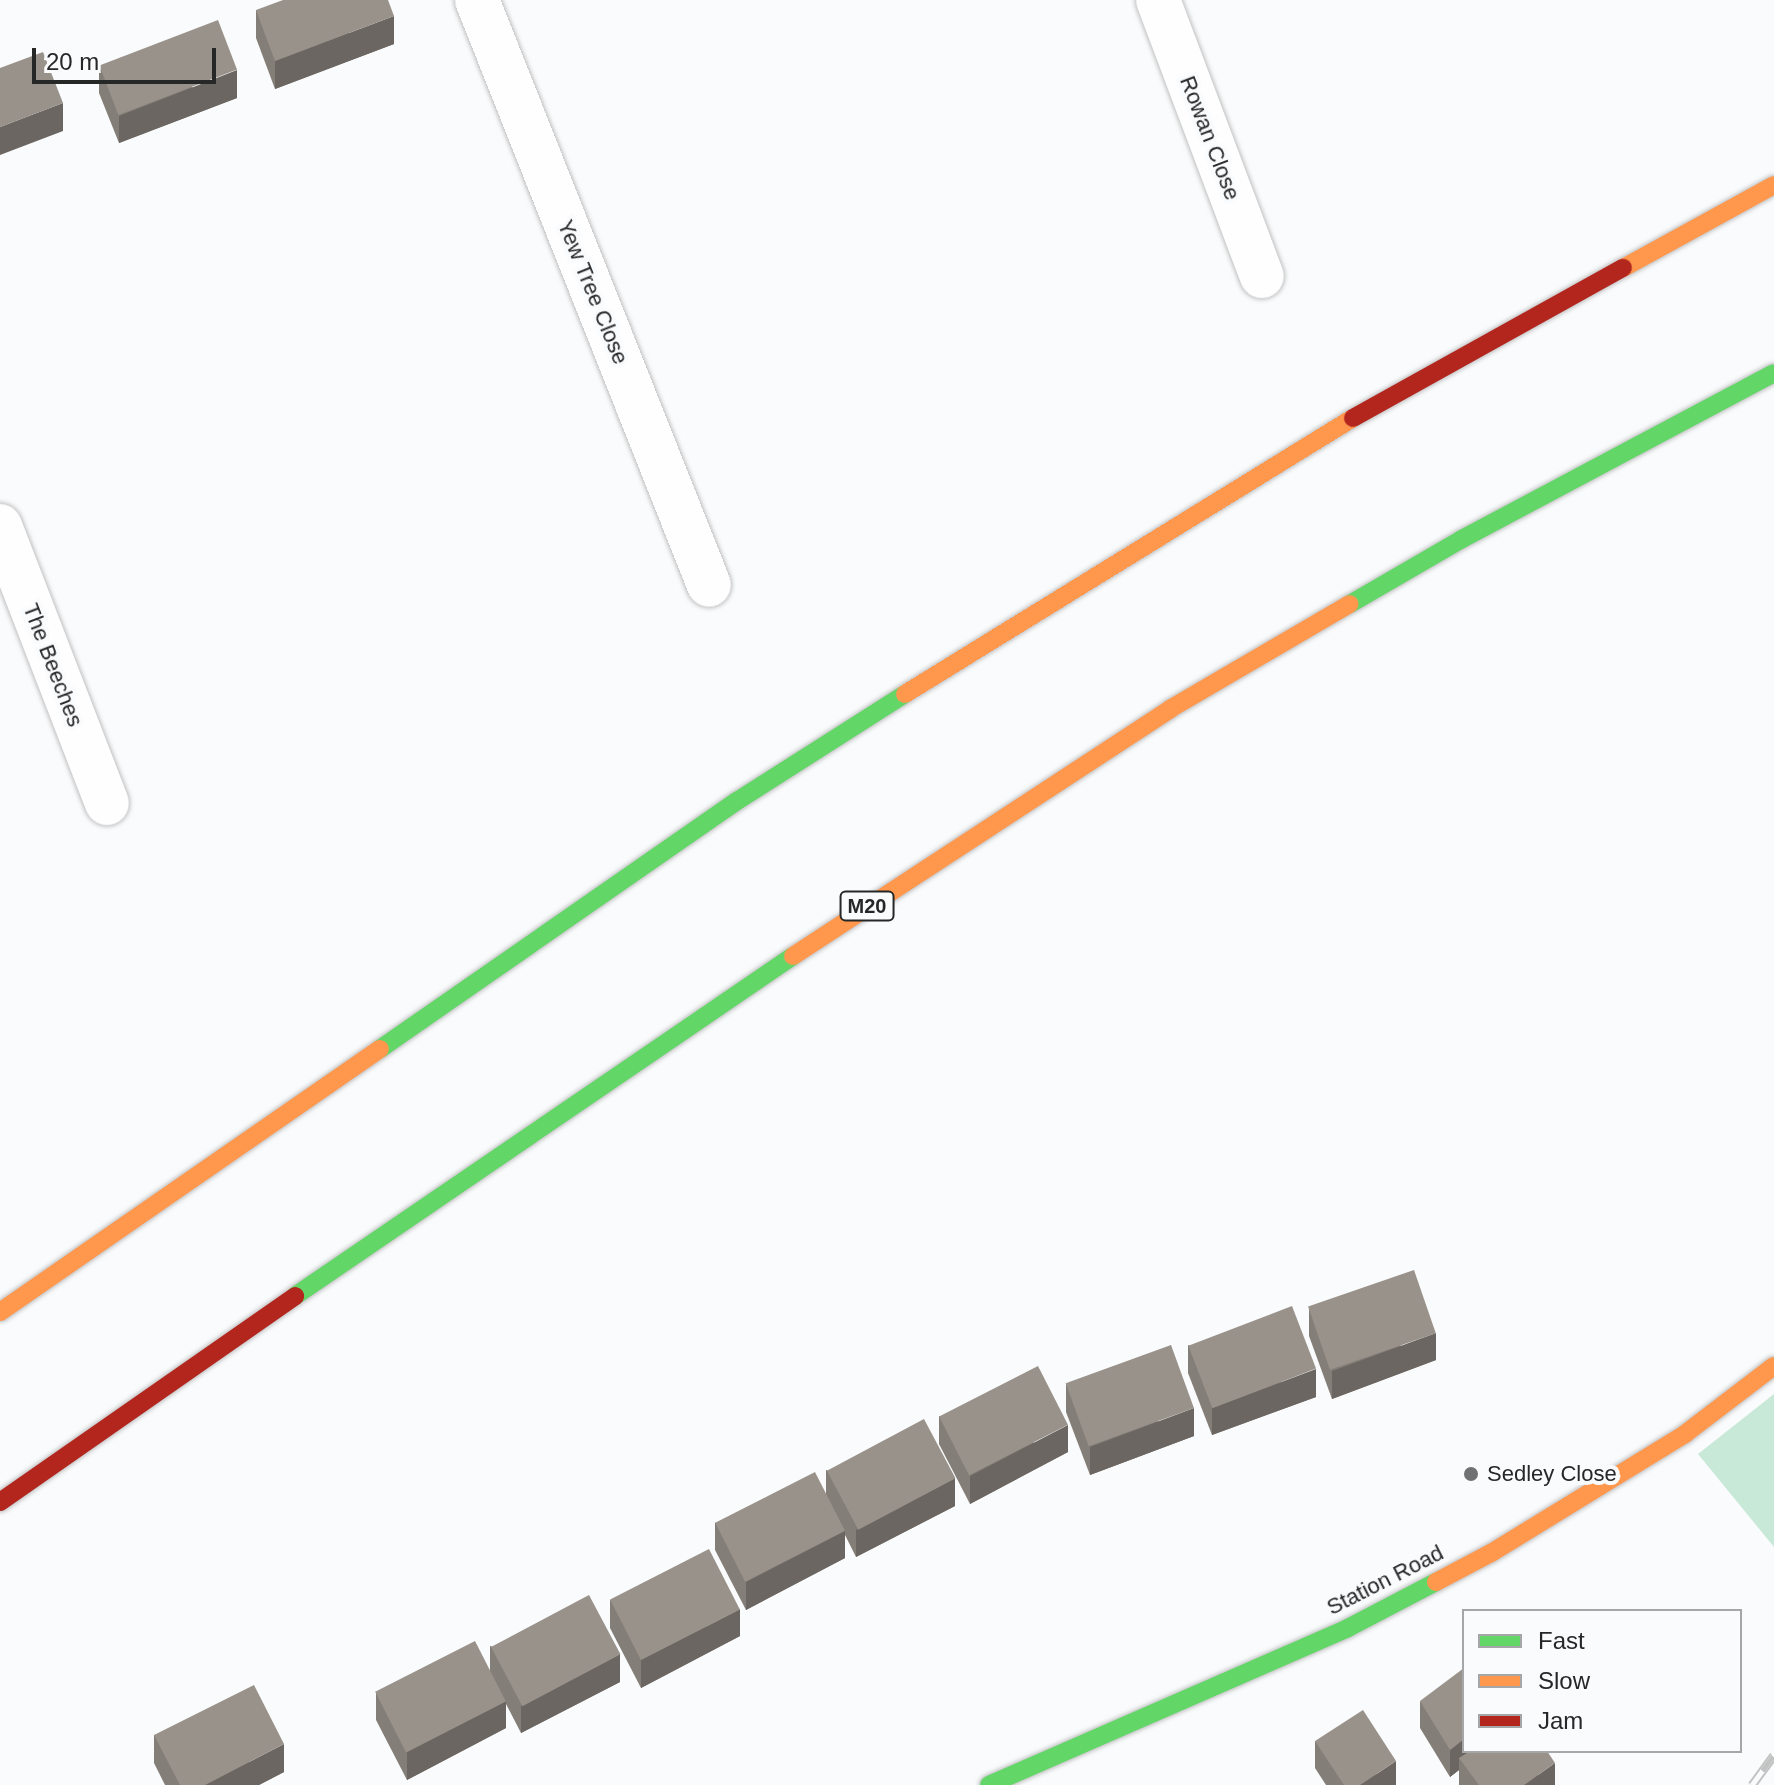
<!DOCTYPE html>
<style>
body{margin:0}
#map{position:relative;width:1774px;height:1785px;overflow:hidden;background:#fafbfc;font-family:Helvetica,sans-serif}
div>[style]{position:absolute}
.forest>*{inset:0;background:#c9e9d8}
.roads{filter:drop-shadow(0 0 2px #c1c1c2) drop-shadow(0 0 2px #c1c1c2)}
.street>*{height:44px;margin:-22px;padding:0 22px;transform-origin:22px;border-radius:22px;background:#fefeff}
.fast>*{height:18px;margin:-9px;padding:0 9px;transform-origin:9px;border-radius:9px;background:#63d668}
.slow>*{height:18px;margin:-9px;padding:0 9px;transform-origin:9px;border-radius:9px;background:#ff974d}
.jam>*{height:18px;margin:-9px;padding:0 9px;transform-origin:9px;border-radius:9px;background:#b3261e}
.rail>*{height:9px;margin-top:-4.5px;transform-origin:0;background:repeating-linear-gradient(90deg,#f9fbfd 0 18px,#c2c3c3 0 36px);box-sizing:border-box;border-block:2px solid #c2c3c3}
.wall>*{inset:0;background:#847e78}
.shaded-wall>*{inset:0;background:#6b6661}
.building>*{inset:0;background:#99928b;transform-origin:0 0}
.dots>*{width:22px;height:22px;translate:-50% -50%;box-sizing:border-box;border:4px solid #f9fbfd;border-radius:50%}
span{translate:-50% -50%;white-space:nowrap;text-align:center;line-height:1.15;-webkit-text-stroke:8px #f9fbfd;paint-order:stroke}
.shield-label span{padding:2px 6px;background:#f9fbfd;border:2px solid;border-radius:6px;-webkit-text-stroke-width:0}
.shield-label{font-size:20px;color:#262727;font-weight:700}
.street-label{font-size:22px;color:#262727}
.poi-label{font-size:22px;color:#262727}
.left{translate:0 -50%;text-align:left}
.legend{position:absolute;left:1462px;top:1609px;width:280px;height:144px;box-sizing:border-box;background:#f9fbfd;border:2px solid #a5a6a7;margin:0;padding:10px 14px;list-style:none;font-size:24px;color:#262727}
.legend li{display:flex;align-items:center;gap:16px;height:40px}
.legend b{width:40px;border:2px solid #a5a6a7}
.scale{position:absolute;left:32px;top:48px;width:184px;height:36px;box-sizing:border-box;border:4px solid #262727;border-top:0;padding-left:10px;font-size:24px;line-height:28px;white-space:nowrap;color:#262727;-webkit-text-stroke:6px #f9fbfd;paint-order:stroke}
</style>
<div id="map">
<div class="forest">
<i style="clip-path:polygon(1774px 1394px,1774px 1547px,1698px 1454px)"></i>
</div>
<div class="roads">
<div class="street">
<i style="left:477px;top:0;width:629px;rotate:68.37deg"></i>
<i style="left:1158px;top:0;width:295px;rotate:69.4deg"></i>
<i style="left:0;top:526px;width:297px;rotate:68.9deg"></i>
</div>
<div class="fast">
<i style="left:1350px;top:604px;width:129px;rotate:-30.1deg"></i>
<i style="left:1462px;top:539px;width:353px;rotate:-28deg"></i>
<i style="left:380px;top:1049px;width:435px;rotate:-34.8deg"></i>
<i style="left:737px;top:801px;width:199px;rotate:-32.5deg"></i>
<i style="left:295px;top:1296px;width:603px;rotate:-34.32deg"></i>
<i style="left:989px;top:1785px;width:390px;rotate:-23.6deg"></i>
<i style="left:1346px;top:1629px;width:102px;rotate:-27.6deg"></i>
</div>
<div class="slow">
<i style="left:1623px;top:268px;width:172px;rotate:-28.8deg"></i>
<i style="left:905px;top:694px;width:526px;rotate:-31.64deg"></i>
<i style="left:793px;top:956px;width:451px;rotate:-33.2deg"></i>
<i style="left:1170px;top:709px;width:208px;rotate:-30.3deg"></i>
<i style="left:0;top:1312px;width:462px;rotate:-34.7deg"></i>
<i style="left:1436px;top:1582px;width:62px;rotate:-27.8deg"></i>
<i style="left:1491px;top:1553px;width:228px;rotate:-31.5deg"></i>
<i style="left:1685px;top:1434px;width:112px;rotate:-37.4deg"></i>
</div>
<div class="jam">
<i style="left:1353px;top:418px;width:309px;rotate:-29.1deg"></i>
<i style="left:0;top:1502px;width:360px;rotate:-34.9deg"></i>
</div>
</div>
<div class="rail">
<i style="left:1752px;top:1785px;width:37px;rotate:-54deg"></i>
</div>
<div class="wall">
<i style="clip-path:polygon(256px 10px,394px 44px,275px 89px,256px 38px)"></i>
<i style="clip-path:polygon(99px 65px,237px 98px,119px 143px,99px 93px)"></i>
<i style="clip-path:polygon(1309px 1308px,1436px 1360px,1332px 1399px,1309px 1336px)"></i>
<i style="clip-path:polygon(1188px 1345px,1316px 1397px,1212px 1435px,1188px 1373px)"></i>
<i style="clip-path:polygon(1066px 1384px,1194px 1436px,1090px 1475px,1066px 1412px)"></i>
<i style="clip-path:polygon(939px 1416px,1068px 1452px,970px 1504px,939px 1444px)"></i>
<i style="clip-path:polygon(826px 1470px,955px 1506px,856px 1557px,845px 1535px,845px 1558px,746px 1610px,715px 1550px,715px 1523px,826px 1494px)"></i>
<i style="clip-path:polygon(610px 1600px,740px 1636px,641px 1688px,610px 1628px)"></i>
<i style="clip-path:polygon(490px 1646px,620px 1682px,521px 1733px,506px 1704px,506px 1728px,407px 1780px,376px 1720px,376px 1693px,490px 1671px)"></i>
<i style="clip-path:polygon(1420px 1701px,1555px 1785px,1459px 1785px,1459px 1770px,1450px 1777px,1420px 1728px)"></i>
<i style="clip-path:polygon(154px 1735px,284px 1772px,259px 1785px,165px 1785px,154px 1763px)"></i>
<i style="clip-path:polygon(1315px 1741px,1396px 1785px,1326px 1785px,1315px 1768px)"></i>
</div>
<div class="shaded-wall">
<i style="clip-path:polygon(394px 16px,394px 44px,275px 89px,275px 61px)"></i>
<i style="clip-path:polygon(237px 70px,237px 98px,119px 143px,119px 116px)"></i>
<i style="clip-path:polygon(63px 103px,63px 131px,0 155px,0 127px)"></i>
<i style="clip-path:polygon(1436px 1333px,1436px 1360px,1332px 1399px,1332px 1371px)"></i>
<i style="clip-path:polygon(1316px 1369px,1316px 1397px,1212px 1435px,1212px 1408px)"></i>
<i style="clip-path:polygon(1194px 1408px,1194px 1436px,1090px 1475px,1090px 1447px)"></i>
<i style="clip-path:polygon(1068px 1425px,1068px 1452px,970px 1504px,970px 1476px)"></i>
<i style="clip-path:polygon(955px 1478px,955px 1506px,856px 1557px,856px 1530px)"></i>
<i style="clip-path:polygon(845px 1531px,845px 1558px,746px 1610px,746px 1582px)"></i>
<i style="clip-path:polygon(740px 1609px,740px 1636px,641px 1688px,641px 1660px)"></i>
<i style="clip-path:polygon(620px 1654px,620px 1682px,521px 1733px,521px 1706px)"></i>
<i style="clip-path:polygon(506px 1701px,506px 1728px,407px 1780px,407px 1752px)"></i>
<i style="clip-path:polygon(1464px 1739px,1464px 1751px,1484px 1751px,1459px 1758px,1459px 1770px,1450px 1777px,1450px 1750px)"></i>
<i style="clip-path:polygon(284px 1744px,284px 1772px,259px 1785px,205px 1785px)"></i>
<i style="clip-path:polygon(1396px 1761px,1396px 1785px,1360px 1785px)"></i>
<i style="clip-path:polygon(1555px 1763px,1555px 1785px,1524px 1785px)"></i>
</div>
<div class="building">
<i style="clip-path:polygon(283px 0,388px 0,394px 16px,275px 61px,256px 10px)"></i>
<i style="left:218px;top:20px;width:53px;height:127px;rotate:69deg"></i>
<i style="clip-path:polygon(43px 52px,63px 103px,0 127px,0 68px)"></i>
<i style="left:1414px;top:1270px;width:67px;height:112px;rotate:71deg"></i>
<i style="left:1292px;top:1306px;width:67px;height:111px;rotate:69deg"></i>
<i style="left:1171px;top:1345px;width:67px;height:112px;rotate:70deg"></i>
<i style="left:1038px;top:1366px;width:66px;height:111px;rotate:63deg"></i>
<i style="left:924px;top:1419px;width:67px;height:110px;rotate:62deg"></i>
<i style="left:815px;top:1472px;width:66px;height:112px;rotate:63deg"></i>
<i style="left:709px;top:1549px;width:68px;height:111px;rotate:63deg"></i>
<i style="left:589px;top:1595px;width:67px;height:111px;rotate:62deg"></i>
<i style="left:475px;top:1641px;width:68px;height:112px;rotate:63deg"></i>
<i style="clip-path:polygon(1464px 1668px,1464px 1739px,1450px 1750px,1420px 1701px)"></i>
<i style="clip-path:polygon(254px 1685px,284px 1744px,205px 1785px,180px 1785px,154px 1735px)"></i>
<i style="clip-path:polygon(1363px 1710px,1396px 1761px,1360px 1785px,1344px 1785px,1315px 1741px)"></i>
<i style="clip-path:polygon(1470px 1751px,1547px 1751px,1555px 1763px,1524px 1785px,1479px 1785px,1459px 1758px)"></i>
</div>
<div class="dots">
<i style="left:1471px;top:1474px;background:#707172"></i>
</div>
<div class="shield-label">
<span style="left:867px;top:906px">M20</span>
</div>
<div class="street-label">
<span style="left:1210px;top:138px;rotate:69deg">Rowan Close</span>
<span style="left:593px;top:292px;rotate:68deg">Yew Tree Close</span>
<span style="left:53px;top:665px;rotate:69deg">The Beeches</span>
<span style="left:1385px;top:1580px;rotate:-27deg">Station Road</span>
</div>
<div class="poi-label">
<span class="left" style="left:1487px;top:1474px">Sedley Close</span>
</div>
<ul class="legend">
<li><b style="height:10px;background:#63d668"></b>Fast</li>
<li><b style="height:10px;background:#ff974d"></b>Slow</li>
<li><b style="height:10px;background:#b3261e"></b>Jam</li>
</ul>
<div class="scale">20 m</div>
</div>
